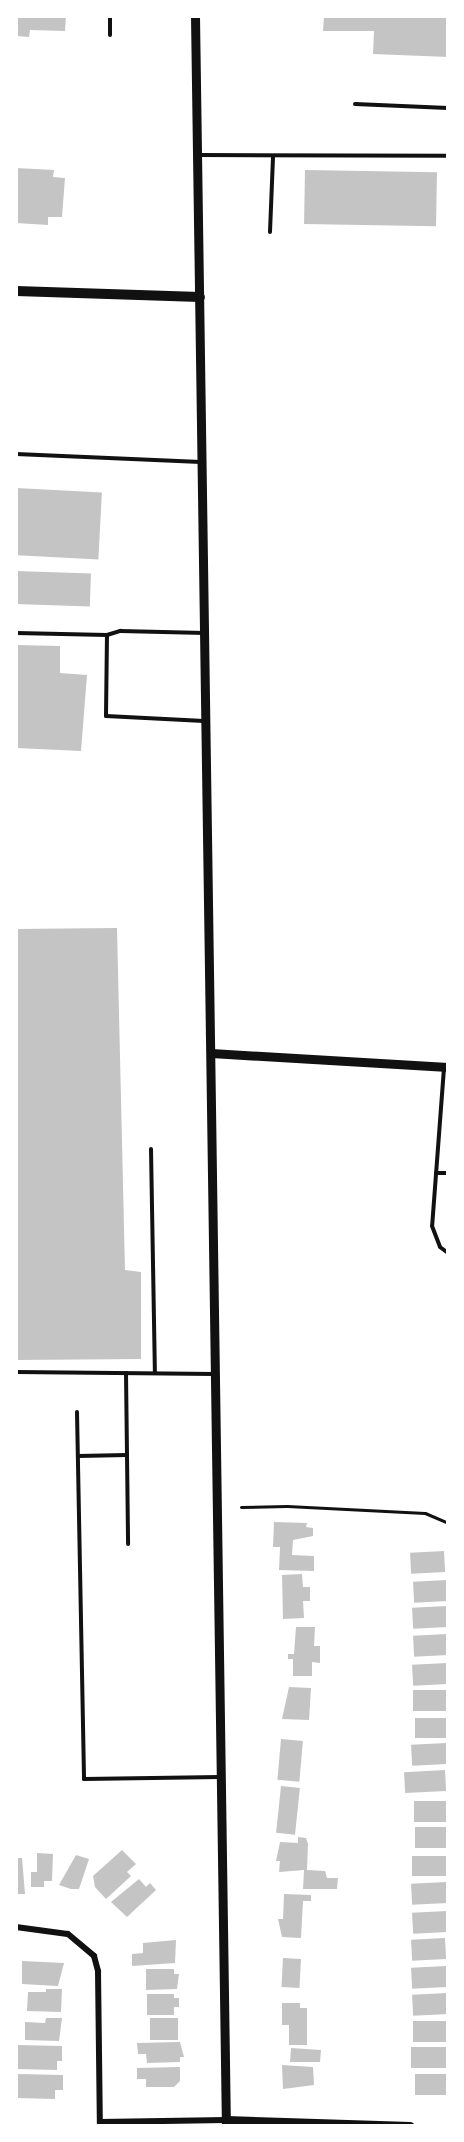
<!DOCTYPE html>
<style>
body{margin:0}
#map{position:relative;width:464px;height:2142px;overflow:hidden;background:#fff;font-family:"Fira Sans",sans-serif}
div>[style]{position:absolute}
.building>*{inset:0;background:#c4c4c4;transform-origin:0 0}
.path>*{height:3px;margin:-1.5px;padding:0 1.5px;transform-origin:1.5px;border-radius:1.5px;background:#111}
.service>*{height:4px;margin:-2px;padding:0 2px;transform-origin:2px;border-radius:2px;background:#111}
.minor>*{height:6px;margin:-3px;padding:0 3px;transform-origin:3px;border-radius:3px;background:#111}
.tertiary>*{height:9px;margin:-4.5px;padding:0 4.5px;transform-origin:4.5px;border-radius:4.5px;background:#111}
.secondary>*{height:10px;margin:-5px;padding:0 5px;transform-origin:5px;border-radius:5px;background:#111}
span{translate:-50% -50%;white-space:nowrap;text-align:center;line-height:1.15;-webkit-text-stroke:6px #fff;paint-order:stroke}
.frame{position:absolute;inset:0;border:18px solid #fff;pointer-events:none}
</style>
<div id="map">
<div class="building">
<i style="clip-path:polygon(16px 16px,66px 16px,65px 31px,30px 30px,29px 37px,16px 36px)"></i>
<i style="clip-path:polygon(324px 16px,448px 16px,448px 57px,373px 54px,374px 31px,323px 31px)"></i>
<i style="clip-path:polygon(16px 168px,54px 170px,53px 177px,65px 178px,62px 217px,48px 217px,48px 225px,16px 223px)"></i>
<i style="left:305px;top:170px;width:132px;height:54px;rotate:1deg"></i>
<i style="left:16px;top:488px;width:86px;height:67px;rotate:3deg"></i>
<i style="left:16px;top:571px;width:75px;height:33px;rotate:2deg"></i>
<i style="clip-path:polygon(16px 645px,60px 646px,60px 673px,87px 675px,81px 751px,16px 748px)"></i>
<i style="clip-path:polygon(117px 928px,125px 1270px,141px 1272px,141px 1359px,16px 1360px,16px 929px)"></i>
<i style="clip-path:polygon(274px 1522px,307px 1523px,306px 1527px,313px 1528px,313px 1536px,293px 1540px,292px 1555px,314px 1556px,314px 1571px,279px 1570px,280px 1547px,273px 1547px)"></i>
<i style="left:444px;top:1551px;width:21px;height:34px;rotate:87deg"></i>
<i style="clip-path:polygon(302px 1574px,303px 1587px,310px 1587px,310px 1601px,303px 1601px,304px 1618px,283px 1619px,282px 1575px)"></i>
<i style="left:447px;top:1580px;width:21px;height:34px;rotate:87deg"></i>
<i style="left:447px;top:1606px;width:21px;height:35px;rotate:87deg"></i>
<i style="clip-path:polygon(296px 1627px,315px 1627px,314px 1646px,320px 1646px,320px 1663px,312px 1662px,312px 1676px,293px 1676px,293px 1659px,288px 1659px,288px 1654px,294px 1654px)"></i>
<i style="left:447px;top:1634px;width:21px;height:34px;rotate:87deg"></i>
<i style="left:447px;top:1663px;width:21px;height:35px;rotate:87deg"></i>
<i style="clip-path:polygon(289px 1687px,311px 1688px,309px 1720px,282px 1719px)"></i>
<i style="left:448px;top:1690px;width:21px;height:35px;rotate:90deg"></i>
<i style="left:448px;top:1718px;width:20px;height:33px;rotate:90deg"></i>
<i style="left:281px;top:1739px;width:22px;height:41px;rotate:5deg"></i>
<i style="left:446px;top:1743px;width:21px;height:35px;rotate:87deg"></i>
<i style="left:445px;top:1770px;width:21px;height:41px;rotate:87deg"></i>
<i style="left:281px;top:1786px;width:19px;height:47px;rotate:6deg"></i>
<i style="left:448px;top:1801px;width:21px;height:34px;rotate:90deg"></i>
<i style="left:448px;top:1827px;width:21px;height:33px;rotate:90deg"></i>
<i style="clip-path:polygon(298px 1837px,306px 1838px,308px 1844px,307px 1870px,325px 1871px,327px 1878px,338px 1878px,337px 1889px,303px 1889px,304px 1870px,279px 1872px,280px 1861px,276px 1861px,280px 1842px,298px 1843px)"></i>
<i style="clip-path:polygon(122px 1850px,136px 1864px,127px 1872px,131px 1876px,106px 1899px,95px 1887px,93px 1876px)"></i>
<i style="clip-path:polygon(37px 1853px,53px 1854px,52px 1881px,44px 1881px,44px 1887px,31px 1887px,31px 1872px,37px 1872px)"></i>
<i style="clip-path:polygon(76px 1855px,89px 1859px,79px 1889px,71px 1889px,59px 1885px)"></i>
<i style="left:447px;top:1856px;width:20px;height:35px;rotate:90deg"></i>
<i style="clip-path:polygon(16px 1858px,22px 1858px,25px 1894px,16px 1894px)"></i>
<i style="clip-path:polygon(139px 1879px,146px 1887px,150px 1883px,156px 1890px,127px 1917px,111px 1902px)"></i>
<i style="left:446px;top:1882px;width:21px;height:35px;rotate:87deg"></i>
<i style="clip-path:polygon(284px 1894px,311px 1895px,311px 1901px,303px 1901px,301px 1938px,282px 1937px,278px 1919px,283px 1919px)"></i>
<i style="left:447px;top:1911px;width:21px;height:35px;rotate:87deg"></i>
<i style="left:445px;top:1938px;width:21px;height:34px;rotate:87deg"></i>
<i style="clip-path:polygon(176px 1940px,175px 1963px,132px 1966px,132px 1954px,143px 1953px,143px 1943px)"></i>
<i style="left:283px;top:1958px;width:18px;height:29px;rotate:3deg"></i>
<i style="clip-path:polygon(22px 1961px,64px 1963px,58px 1986px,22px 1984px)"></i>
<i style="left:446px;top:1966px;width:21px;height:35px;rotate:87deg"></i>
<i style="clip-path:polygon(146px 1969px,174px 1969px,174px 1974px,179px 1974px,177px 1989px,146px 1990px)"></i>
<i style="clip-path:polygon(46px 1989px,62px 1989px,61px 2012px,27px 2011px,28px 1992px,46px 1992px)"></i>
<i style="left:447px;top:1993px;width:21px;height:35px;rotate:87deg"></i>
<i style="clip-path:polygon(147px 1994px,174px 1994px,174px 1998px,179px 1998px,179px 2007px,174px 2007px,174px 2015px,147px 2015px)"></i>
<i style="clip-path:polygon(282px 2003px,300px 2003px,300px 2008px,307px 2008px,307px 2045px,289px 2045px,289px 2025px,282px 2025px)"></i>
<i style="clip-path:polygon(46px 2018px,62px 2018px,59px 2041px,25px 2040px,25px 2022px,45px 2023px)"></i>
<i style="left:150px;top:2018px;width:28px;height:22px"></i>
<i style="left:448px;top:2021px;width:21px;height:35px;rotate:90deg"></i>
<i style="clip-path:polygon(180px 2042px,184px 2057px,180px 2057px,180px 2062px,147px 2063px,146px 2054px,138px 2054px,137px 2043px)"></i>
<i style="clip-path:polygon(16px 2045px,62px 2046px,62px 2061px,57px 2061px,57px 2070px,16px 2069px)"></i>
<i style="left:446px;top:2047px;width:21px;height:35px;rotate:90deg"></i>
<i style="clip-path:polygon(291px 2048px,321px 2050px,320px 2062px,290px 2062px)"></i>
<i style="clip-path:polygon(282px 2065px,313px 2067px,314px 2085px,283px 2089px)"></i>
<i style="clip-path:polygon(180px 2067px,180px 2081px,174px 2087px,146px 2087px,146px 2079px,137px 2079px,137px 2068px)"></i>
<i style="clip-path:polygon(16px 2074px,63px 2075px,63px 2090px,55px 2090px,55px 2099px,16px 2098px)"></i>
<i style="left:448px;top:2074px;width:21px;height:33px;rotate:90deg"></i>
</div>
<div class="path">
<i style="left:241px;top:1507px;width:46px;rotate:-1.2deg"></i>
<i style="left:287px;top:1506px;width:138px;rotate:2.9deg"></i>
<i style="left:425px;top:1513px;width:25px;rotate:23deg"></i>
</div>
<div class="service">
<i style="left:110px;top:35px;width:19px;rotate:-90deg"></i>
<i style="left:355px;top:104px;width:93px;rotate:2.5deg"></i>
<i style="left:199px;top:155px;width:249px;rotate:0.2deg"></i>
<i style="left:270px;top:232px;width:76px;rotate:-87.7deg"></i>
<i style="left:16px;top:454px;width:185px;rotate:2.5deg"></i>
<i style="left:16px;top:633px;width:91px;rotate:1.3deg"></i>
<i style="left:204px;top:721px;width:98px;rotate:-177.1deg"></i>
<i style="left:106px;top:716px;width:81px;rotate:-89.3deg"></i>
<i style="left:107px;top:635px;width:14px;rotate:-17deg"></i>
<i style="left:120px;top:631px;width:85px;rotate:1.3deg"></i>
<i style="left:444px;top:1068px;width:158px;rotate:94.3deg"></i>
<i style="left:432px;top:1226px;width:22px;rotate:69deg"></i>
<i style="left:440px;top:1247px;width:10px;rotate:37deg"></i>
<i style="left:151px;top:1149px;width:224px;rotate:89deg"></i>
<i style="left:436px;top:1173px;width:12px"></i>
<i style="left:16px;top:1372px;width:199px;rotate:0.6deg"></i>
<i style="left:126px;top:1373px;width:171px;rotate:89.3deg"></i>
<i style="left:77px;top:1412px;width:367px;rotate:88.9deg"></i>
<i style="left:84px;top:1779px;width:136px;rotate:-0.8deg"></i>
<i style="left:78px;top:1456px;width:49px;rotate:-1.2deg"></i>
</div>
<div class="minor">
<i style="left:16px;top:1927px;width:52px;rotate:7.7deg"></i>
<i style="left:68px;top:1934px;width:34px;rotate:40deg"></i>
<i style="left:94px;top:1956px;width:16px;rotate:75deg"></i>
<i style="left:98px;top:1971px;width:155px;rotate:89.3deg"></i>
<i style="left:100px;top:2122px;width:126px;rotate:-0.9deg"></i>
</div>
<div class="tertiary">
<i style="left:195px;top:16px;width:2110px;rotate:89.16deg"></i>
<i style="left:211px;top:1053px;width:237px;rotate:3.4deg"></i>
<i style="left:226px;top:2120px;width:184px;rotate:1.9deg"></i>
</div>
<div class="secondary">
<i style="left:16px;top:291px;width:184px;rotate:1.9deg"></i>
</div>
<div class="frame"></div>
</div>
